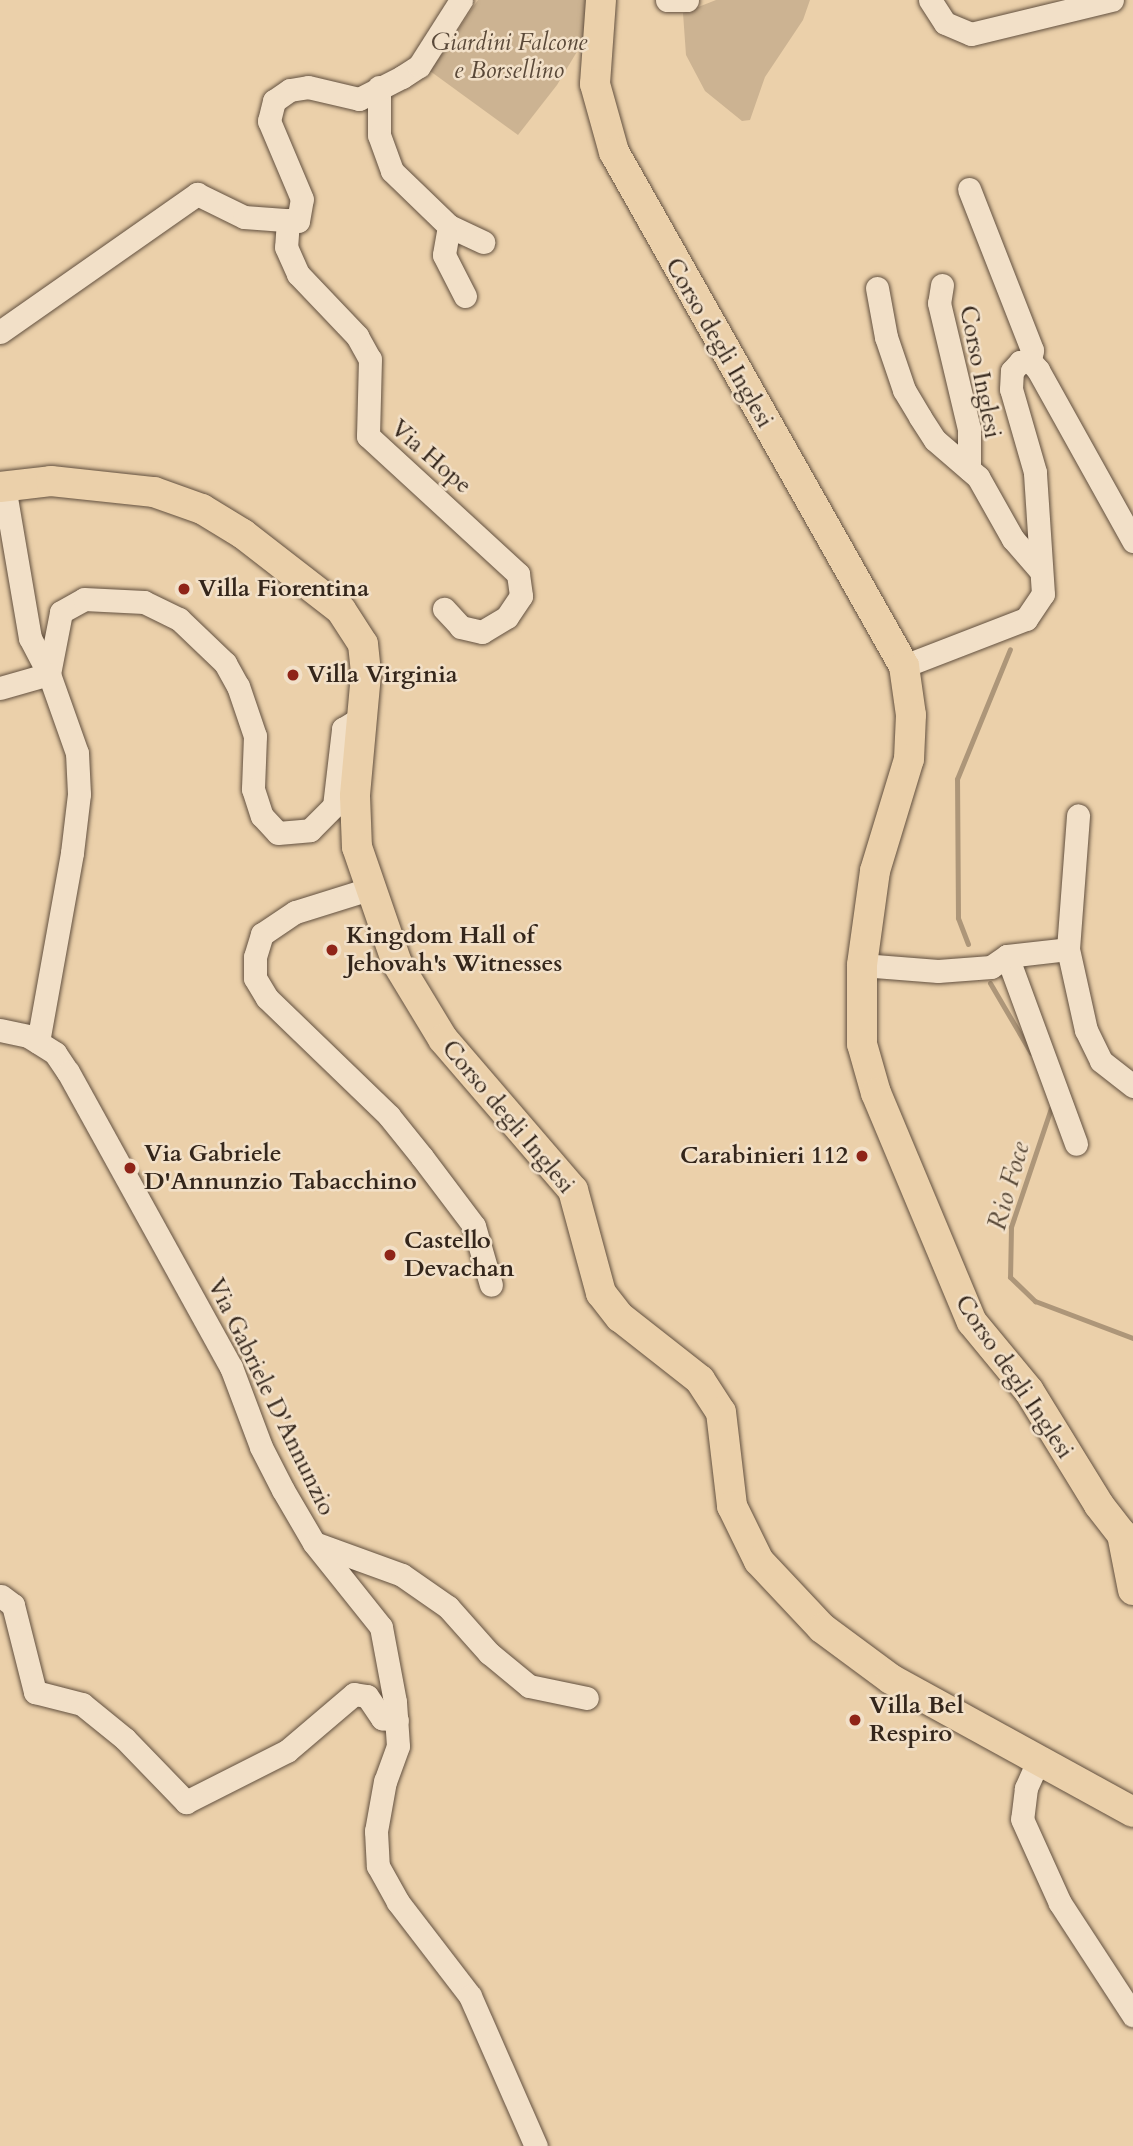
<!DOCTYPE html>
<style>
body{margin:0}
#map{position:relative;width:1133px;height:2146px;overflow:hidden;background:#ebd0aa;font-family:Cardo,serif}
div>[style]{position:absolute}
.green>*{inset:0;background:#ccb392}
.stream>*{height:5px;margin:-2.5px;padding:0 2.5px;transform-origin:2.5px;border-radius:2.5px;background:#ad9679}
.roads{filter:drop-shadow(0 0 2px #62503f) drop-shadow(0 0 2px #62503f)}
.minor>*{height:23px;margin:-11.5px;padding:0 11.5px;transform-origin:11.5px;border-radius:11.5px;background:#f2e0c8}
.major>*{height:30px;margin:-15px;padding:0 15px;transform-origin:15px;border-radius:15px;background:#ebd0aa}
.dots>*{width:19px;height:19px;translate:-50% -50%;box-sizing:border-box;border:4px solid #f2e0c8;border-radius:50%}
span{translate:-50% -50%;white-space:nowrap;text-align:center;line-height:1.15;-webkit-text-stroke:5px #f2e0c8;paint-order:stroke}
.park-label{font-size:24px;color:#5a4939;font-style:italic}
.street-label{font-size:24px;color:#34261b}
.poi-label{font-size:24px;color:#34261b;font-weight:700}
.left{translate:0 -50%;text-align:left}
.right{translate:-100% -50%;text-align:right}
.water-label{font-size:26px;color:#584837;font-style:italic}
</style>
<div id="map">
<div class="green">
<i style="clip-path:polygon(478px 0,591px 0,584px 40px,557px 85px,518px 135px,430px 71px)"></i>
<i style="clip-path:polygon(716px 0,810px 0,803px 20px,765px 77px,750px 120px,742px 121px,705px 91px,686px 55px,683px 13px)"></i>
</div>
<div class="stream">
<i style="left:968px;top:944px;width:28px;rotate:-111deg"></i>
<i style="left:958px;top:918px;width:139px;rotate:-90.4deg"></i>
<i style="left:957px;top:779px;width:140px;rotate:-67.8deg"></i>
<i style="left:990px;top:983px;width:81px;rotate:59.6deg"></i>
<i style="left:1051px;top:1108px;width:126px;rotate:108.6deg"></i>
<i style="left:1011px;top:1227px;width:50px;rotate:91.1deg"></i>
<i style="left:1010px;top:1277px;width:35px;rotate:44deg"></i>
<i style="left:1035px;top:1301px;width:105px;rotate:20.7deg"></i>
</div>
<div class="roads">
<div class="minor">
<i style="left:667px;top:0;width:20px"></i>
<i style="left:930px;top:0;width:27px;rotate:57deg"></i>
<i style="left:945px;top:23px;width:28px;rotate:23deg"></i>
<i style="left:971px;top:34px;width:145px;rotate:-13.6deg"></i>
<i style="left:379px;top:87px;width:48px;rotate:90deg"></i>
<i style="left:379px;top:135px;width:38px;rotate:70deg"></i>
<i style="left:392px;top:171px;width:79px;rotate:44deg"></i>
<i style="left:449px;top:226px;width:38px;rotate:25deg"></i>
<i style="left:969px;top:189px;width:173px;rotate:68.6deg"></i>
<i style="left:1032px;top:350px;width:11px;rotate:100deg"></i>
<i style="left:288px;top:220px;width:27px;rotate:94deg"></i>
<i style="left:286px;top:247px;width:30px;rotate:66deg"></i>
<i style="left:298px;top:274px;width:86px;rotate:46.4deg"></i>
<i style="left:357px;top:336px;width:26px;rotate:61deg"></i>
<i style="left:370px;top:359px;width:77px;rotate:91.5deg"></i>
<i style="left:368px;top:436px;width:204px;rotate:42.6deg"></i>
<i style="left:518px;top:574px;width:22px;rotate:82deg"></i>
<i style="left:521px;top:596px;width:25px;rotate:124deg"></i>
<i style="left:507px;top:617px;width:29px;rotate:149deg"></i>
<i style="left:482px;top:632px;width:22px;rotate:-167deg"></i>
<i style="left:461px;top:627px;width:25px;rotate:-133deg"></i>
<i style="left:449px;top:226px;width:29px;rotate:100deg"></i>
<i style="left:444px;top:255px;width:46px;rotate:62.9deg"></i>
<i style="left:942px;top:285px;width:18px;rotate:99deg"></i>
<i style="left:939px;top:303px;width:130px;rotate:76.6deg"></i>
<i style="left:969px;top:429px;width:40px;rotate:90deg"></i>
<i style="left:877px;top:288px;width:50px;rotate:79.6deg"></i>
<i style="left:886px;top:337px;width:56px;rotate:71.2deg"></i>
<i style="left:904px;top:390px;width:31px;rotate:59deg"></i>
<i style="left:920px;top:417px;width:27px;rotate:57deg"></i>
<i style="left:935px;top:440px;width:57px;rotate:40.7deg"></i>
<i style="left:978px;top:477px;width:71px;rotate:60.6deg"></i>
<i style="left:1013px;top:539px;width:40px;rotate:49deg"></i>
<i style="left:0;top:332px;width:241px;rotate:-35deg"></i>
<i style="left:197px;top:194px;width:52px;rotate:26.1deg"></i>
<i style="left:244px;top:217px;width:54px;rotate:4.2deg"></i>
<i style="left:298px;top:221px;width:22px;rotate:-80deg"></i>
<i style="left:302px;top:199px;width:85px;rotate:-112.9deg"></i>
<i style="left:269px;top:121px;width:21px;rotate:-76deg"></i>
<i style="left:274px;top:101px;width:19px;rotate:-35deg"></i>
<i style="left:290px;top:90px;width:18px;rotate:-9deg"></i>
<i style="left:308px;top:87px;width:52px;rotate:13.2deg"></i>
<i style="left:359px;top:99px;width:48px;rotate:-27.1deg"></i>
<i style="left:402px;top:77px;width:20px;rotate:-33deg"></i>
<i style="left:419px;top:66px;width:78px;rotate:-57.5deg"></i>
<i style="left:4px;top:486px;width:154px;rotate:80.3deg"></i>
<i style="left:30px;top:638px;width:41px;rotate:62.2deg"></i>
<i style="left:49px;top:674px;width:84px;rotate:70.5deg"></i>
<i style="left:77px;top:753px;width:41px;rotate:87.2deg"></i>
<i style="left:79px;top:794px;width:59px;rotate:96.8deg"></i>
<i style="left:72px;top:853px;width:192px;rotate:100.2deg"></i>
<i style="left:904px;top:666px;width:131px;rotate:-21.1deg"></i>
<i style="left:1026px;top:619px;width:30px;rotate:-56deg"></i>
<i style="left:1043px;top:594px;width:122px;rotate:-93.8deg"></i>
<i style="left:1035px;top:472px;width:86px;rotate:-106.1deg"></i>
<i style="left:1011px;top:389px;width:18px;rotate:-87deg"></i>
<i style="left:1012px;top:371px;width:12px;rotate:-48deg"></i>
<i style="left:1020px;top:362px;width:10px;rotate:-6deg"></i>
<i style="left:1030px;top:361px;width:12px;rotate:48deg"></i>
<i style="left:1038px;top:370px;width:196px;rotate:60.9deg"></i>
<i style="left:49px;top:674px;width:63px;rotate:-79deg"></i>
<i style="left:61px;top:612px;width:26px;rotate:-29deg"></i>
<i style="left:84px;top:599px;width:60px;rotate:2.9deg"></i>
<i style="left:144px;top:602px;width:39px;rotate:26deg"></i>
<i style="left:179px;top:619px;width:64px;rotate:43.7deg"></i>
<i style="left:225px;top:663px;width:26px;rotate:61deg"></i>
<i style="left:238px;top:686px;width:53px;rotate:71.2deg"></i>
<i style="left:255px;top:736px;width:53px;rotate:92.2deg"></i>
<i style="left:253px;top:789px;width:28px;rotate:72deg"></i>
<i style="left:262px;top:816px;width:23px;rotate:47deg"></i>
<i style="left:278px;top:833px;width:32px;rotate:-5deg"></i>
<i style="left:310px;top:830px;width:34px;rotate:-45deg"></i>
<i style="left:334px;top:806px;width:78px;rotate:-83.3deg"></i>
<i style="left:343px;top:729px;width:25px;rotate:-32deg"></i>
<i style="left:0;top:688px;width:51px;rotate:-15.9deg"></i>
<i style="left:369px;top:889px;width:77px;rotate:162.7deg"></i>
<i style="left:295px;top:912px;width:40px;rotate:146deg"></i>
<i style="left:262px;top:934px;width:24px;rotate:107deg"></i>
<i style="left:255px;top:957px;width:21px;rotate:90deg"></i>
<i style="left:255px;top:978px;width:23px;rotate:59deg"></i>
<i style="left:267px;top:998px;width:170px;rotate:44deg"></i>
<i style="left:389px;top:1116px;width:53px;rotate:51.2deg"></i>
<i style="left:422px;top:1157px;width:86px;rotate:53deg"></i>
<i style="left:474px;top:1226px;width:61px;rotate:73.9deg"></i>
<i style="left:1068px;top:949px;width:134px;rotate:-85.7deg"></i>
<i style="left:1007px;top:956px;width:200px;rotate:69.8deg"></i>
<i style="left:862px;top:965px;width:76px;rotate:4.5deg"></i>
<i style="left:938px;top:971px;width:53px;rotate:-4.3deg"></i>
<i style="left:991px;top:967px;width:19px;rotate:-35deg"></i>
<i style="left:1007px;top:956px;width:61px;rotate:-6.5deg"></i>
<i style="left:1068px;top:949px;width:83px;rotate:77.5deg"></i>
<i style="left:1086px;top:1030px;width:34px;rotate:64deg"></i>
<i style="left:1101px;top:1061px;width:41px;rotate:38deg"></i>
<i style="left:0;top:1030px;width:29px;rotate:12deg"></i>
<i style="left:28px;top:1036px;width:32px;rotate:32deg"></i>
<i style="left:55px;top:1053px;width:23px;rotate:56deg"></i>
<i style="left:68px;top:1072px;width:337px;rotate:61.1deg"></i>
<i style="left:231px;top:1367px;width:85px;rotate:69.4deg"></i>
<i style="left:261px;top:1447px;width:48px;rotate:62.9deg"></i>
<i style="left:283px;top:1490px;width:61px;rotate:59.7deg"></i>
<i style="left:314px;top:1543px;width:107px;rotate:51.4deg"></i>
<i style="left:381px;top:1627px;width:76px;rotate:79.4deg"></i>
<i style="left:395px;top:1702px;width:44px;rotate:86.1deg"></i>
<i style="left:398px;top:1746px;width:37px;rotate:110deg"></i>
<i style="left:385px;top:1781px;width:51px;rotate:100.2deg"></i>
<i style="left:376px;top:1831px;width:35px;rotate:87deg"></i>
<i style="left:378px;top:1866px;width:41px;rotate:60.9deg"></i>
<i style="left:398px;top:1902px;width:118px;rotate:52.5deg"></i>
<i style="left:470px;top:1996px;width:164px;rotate:66.3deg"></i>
<i style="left:317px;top:1544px;width:90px;rotate:20deg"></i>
<i style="left:402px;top:1575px;width:56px;rotate:34.8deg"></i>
<i style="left:448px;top:1607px;width:62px;rotate:48.3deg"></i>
<i style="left:489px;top:1653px;width:52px;rotate:39.5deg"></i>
<i style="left:529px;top:1686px;width:59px;rotate:11.7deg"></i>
<i style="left:1px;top:1596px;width:15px;rotate:37deg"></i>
<i style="left:13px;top:1605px;width:90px;rotate:75.8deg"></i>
<i style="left:35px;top:1692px;width:49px;rotate:14.3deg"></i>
<i style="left:82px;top:1704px;width:55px;rotate:39.1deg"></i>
<i style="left:125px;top:1739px;width:88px;rotate:45.9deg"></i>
<i style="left:186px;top:1802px;width:113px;rotate:-26.8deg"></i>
<i style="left:287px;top:1751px;width:88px;rotate:-40.4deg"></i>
<i style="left:354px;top:1694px;width:13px;rotate:9deg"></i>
<i style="left:367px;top:1696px;width:27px;rotate:56deg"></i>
<i style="left:382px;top:1718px;width:15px;rotate:8deg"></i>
<i style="left:1038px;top:1761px;width:30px;rotate:114deg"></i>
<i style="left:1026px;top:1788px;width:31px;rotate:97deg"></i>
<i style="left:1022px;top:1819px;width:92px;rotate:65.7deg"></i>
<i style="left:1060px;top:1903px;width:134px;rotate:56.9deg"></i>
</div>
<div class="major">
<i style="left:601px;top:0;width:84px;rotate:94.1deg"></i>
<i style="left:595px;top:84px;width:71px;rotate:74.4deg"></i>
<i style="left:614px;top:152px;width:590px;rotate:60.57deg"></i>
<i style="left:904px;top:666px;width:49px;rotate:81.9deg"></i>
<i style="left:911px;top:715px;width:44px;rotate:92.6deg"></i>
<i style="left:909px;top:759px;width:117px;rotate:106.9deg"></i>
<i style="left:875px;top:871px;width:95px;rotate:97.9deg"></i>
<i style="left:862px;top:965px;width:79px;rotate:90deg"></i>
<i style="left:862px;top:1044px;width:51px;rotate:74.1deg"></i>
<i style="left:876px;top:1093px;width:248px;rotate:67.3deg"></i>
<i style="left:972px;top:1322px;width:89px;rotate:50.4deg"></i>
<i style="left:1029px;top:1391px;width:134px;rotate:58.4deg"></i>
<i style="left:1099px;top:1505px;width:37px;rotate:52deg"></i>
<i style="left:1122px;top:1534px;width:57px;rotate:78.9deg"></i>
<i style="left:0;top:487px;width:51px;rotate:-6.7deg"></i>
<i style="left:51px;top:481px;width:104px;rotate:6.1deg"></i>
<i style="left:154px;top:492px;width:51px;rotate:19.5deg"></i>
<i style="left:202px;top:509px;width:48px;rotate:31.4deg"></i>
<i style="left:243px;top:534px;width:124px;rotate:37.8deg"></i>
<i style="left:341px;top:610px;width:40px;rotate:57.1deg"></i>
<i style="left:363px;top:644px;width:30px;rotate:84deg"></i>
<i style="left:366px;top:674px;width:122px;rotate:95.2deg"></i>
<i style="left:355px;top:796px;width:51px;rotate:87.8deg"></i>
<i style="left:357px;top:847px;width:123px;rotate:71deg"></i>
<i style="left:397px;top:963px;width:89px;rotate:58.8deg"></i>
<i style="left:443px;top:1039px;width:199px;rotate:49.3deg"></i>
<i style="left:573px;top:1190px;width:107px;rotate:74.8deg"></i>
<i style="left:601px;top:1293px;width:31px;rotate:52deg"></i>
<i style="left:620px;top:1317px;width:102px;rotate:38.2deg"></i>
<i style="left:700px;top:1380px;width:38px;rotate:57deg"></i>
<i style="left:721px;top:1412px;width:95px;rotate:83.3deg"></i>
<i style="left:732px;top:1506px;width:61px;rotate:63.9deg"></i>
<i style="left:759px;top:1561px;width:92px;rotate:46.8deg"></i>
<i style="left:822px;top:1628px;width:86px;rotate:36.5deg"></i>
<i style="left:891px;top:1679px;width:276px;rotate:28.8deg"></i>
</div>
</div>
<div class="dots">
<i style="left:184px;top:589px;background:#8f2418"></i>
<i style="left:293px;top:675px;background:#8f2418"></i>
<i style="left:332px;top:950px;background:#8f2418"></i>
<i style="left:862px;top:1156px;background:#8f2418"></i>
<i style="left:130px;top:1168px;background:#8f2418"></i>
<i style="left:390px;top:1255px;background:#8f2418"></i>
<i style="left:855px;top:1720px;background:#8f2418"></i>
</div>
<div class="park-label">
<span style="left:509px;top:57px">Giardini Falcone<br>e Borsellino</span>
</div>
<div class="street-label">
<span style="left:719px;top:343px;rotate:60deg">Corso degli Inglesi</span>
<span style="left:980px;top:372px;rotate:79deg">Corso Inglesi</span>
<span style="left:431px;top:457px;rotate:41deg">Via Hope</span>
<span style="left:508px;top:1117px;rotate:50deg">Corso degli Inglesi</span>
<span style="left:1014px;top:1377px;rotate:56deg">Corso degli Inglesi</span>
<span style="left:271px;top:1397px;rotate:64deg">Via Gabriele D'Annunzio</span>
</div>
<div class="poi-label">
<span class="left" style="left:198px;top:589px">Villa Fiorentina</span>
<span class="left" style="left:307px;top:675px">Villa Virginia</span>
<span class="left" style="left:346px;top:950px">Kingdom Hall of<br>Jehovah's Witnesses</span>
<span class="left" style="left:144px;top:1168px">Via Gabriele<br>D'Annunzio Tabacchino</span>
<span class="right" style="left:848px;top:1156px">Carabinieri 112</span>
<span class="left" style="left:404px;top:1255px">Castello<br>Devachan</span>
<span class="left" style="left:869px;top:1720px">Villa Bel<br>Respiro</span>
</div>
<div class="water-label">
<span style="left:1009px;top:1186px;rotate:-74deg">Rio Foce</span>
</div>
</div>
